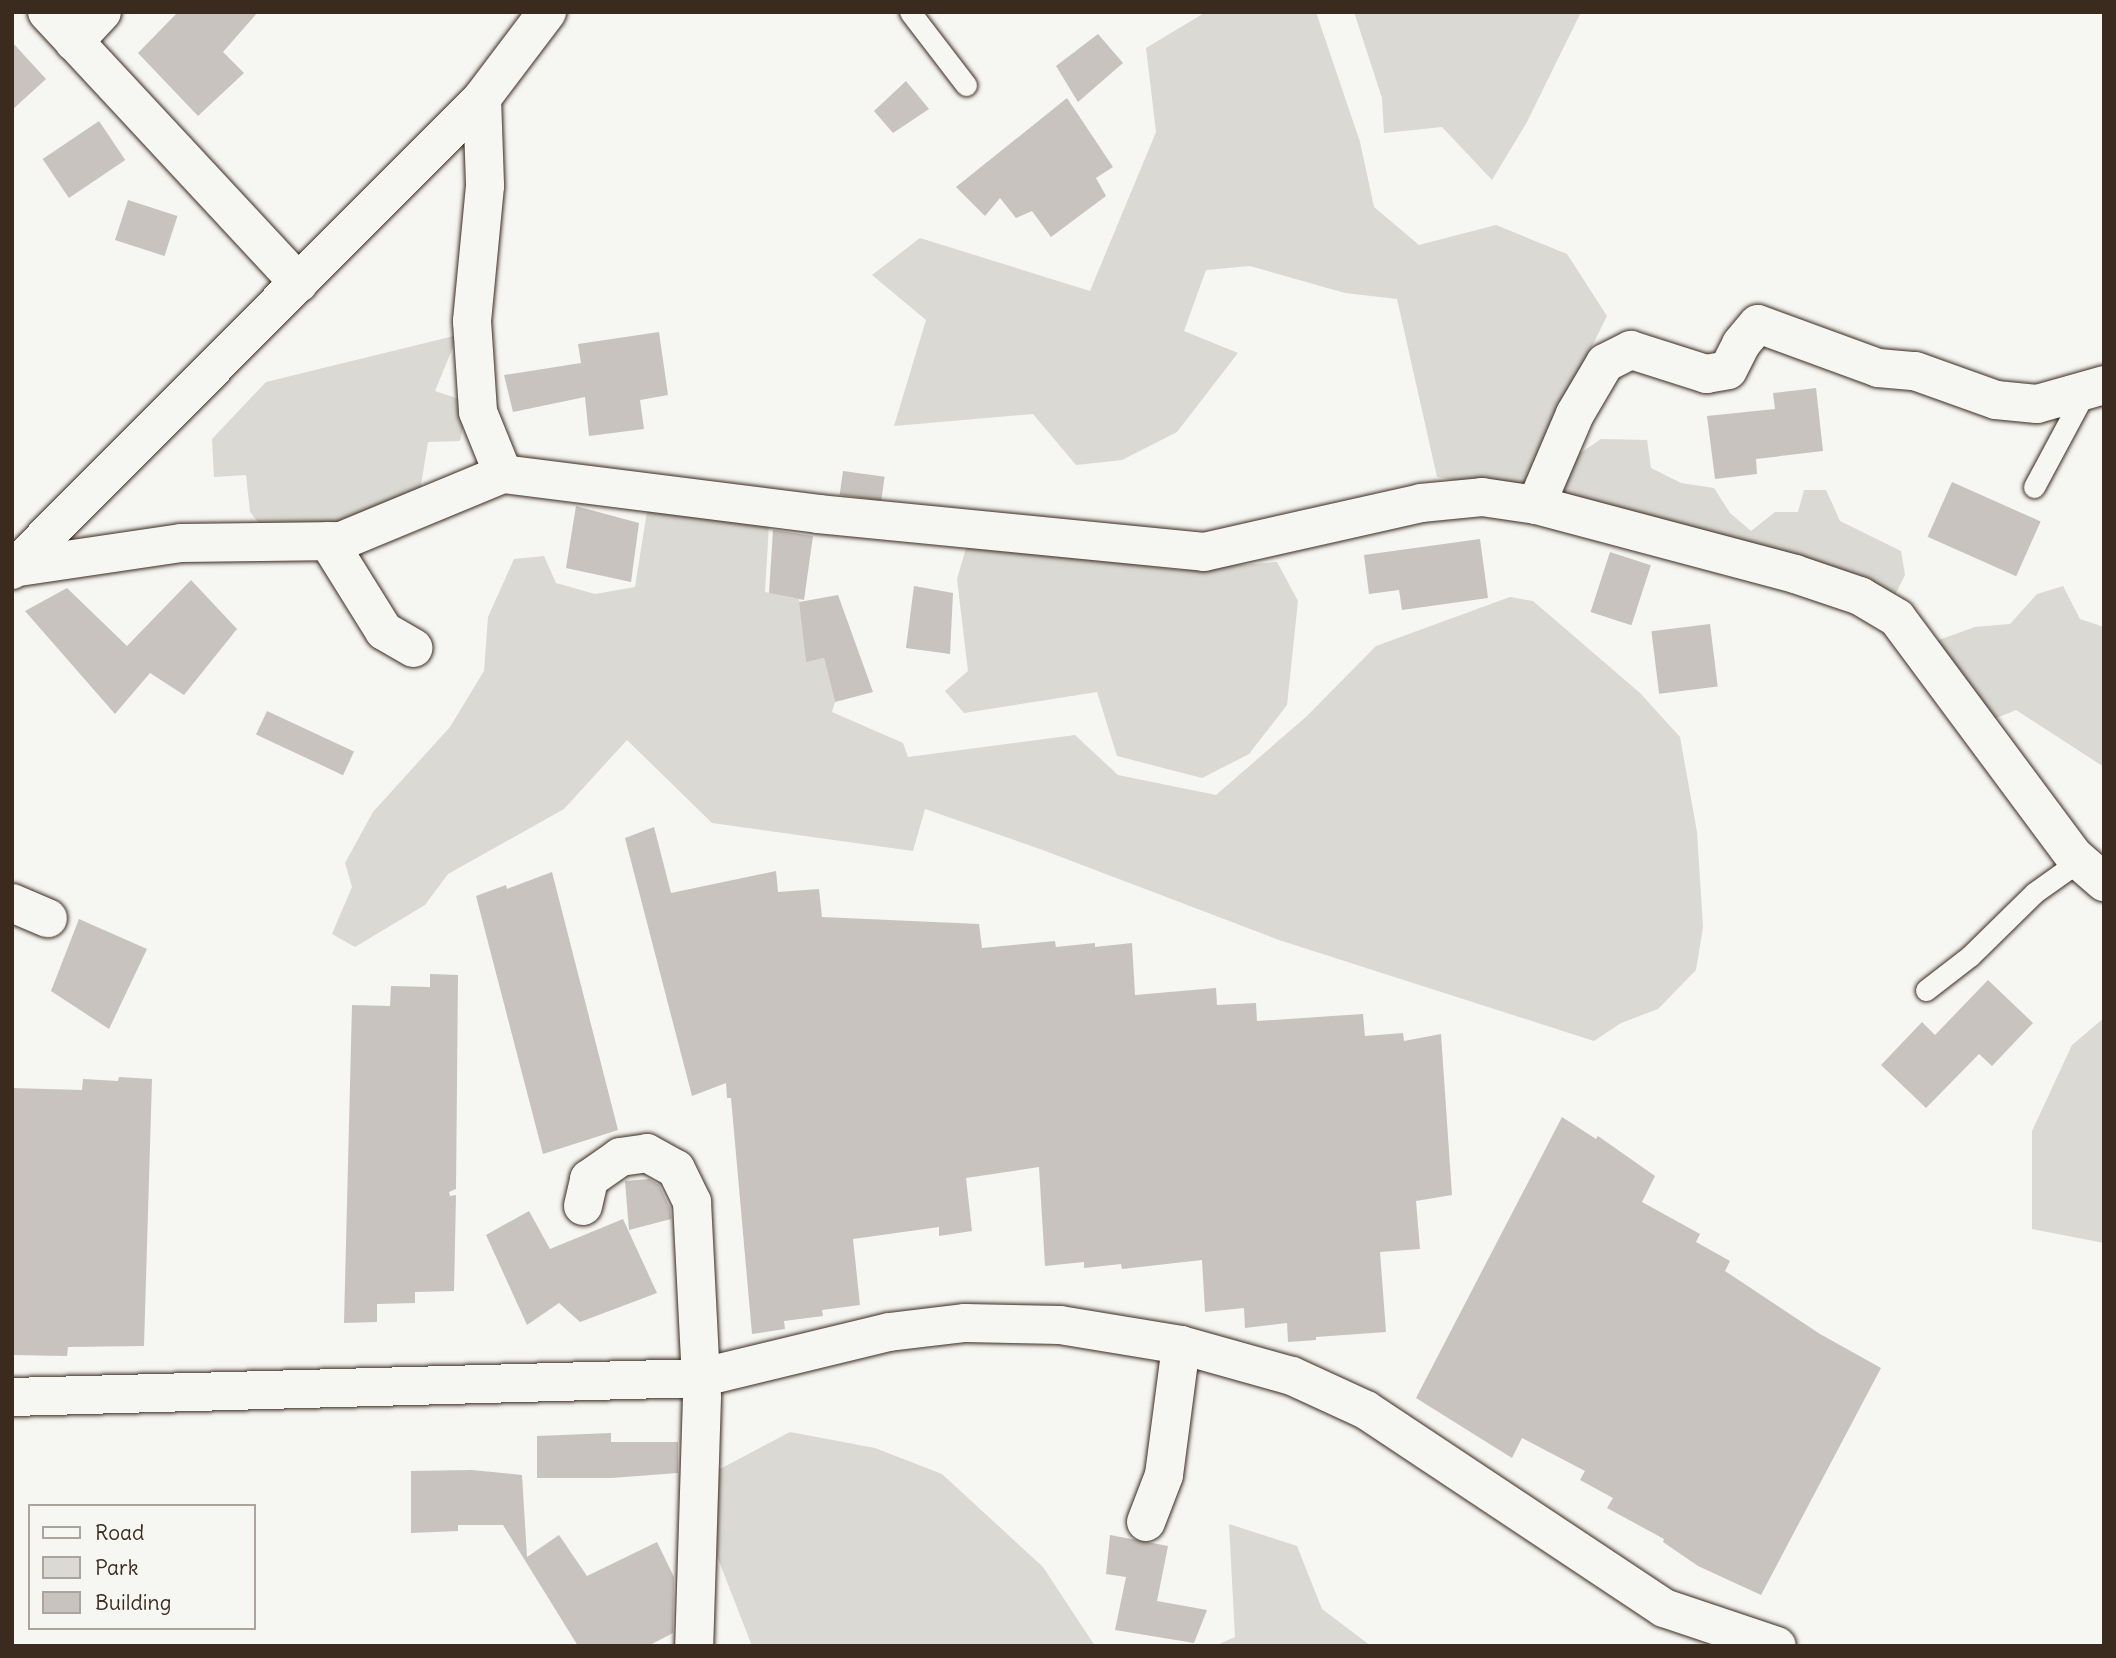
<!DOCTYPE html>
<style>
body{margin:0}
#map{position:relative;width:2116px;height:1658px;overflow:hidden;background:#f6f6f2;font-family:Delius,sans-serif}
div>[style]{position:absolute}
.green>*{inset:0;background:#dad9d3}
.building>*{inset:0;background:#c8c3be;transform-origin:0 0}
.roads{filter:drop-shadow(0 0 2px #3b2a1e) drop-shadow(0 0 2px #3b2a1e)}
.service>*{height:21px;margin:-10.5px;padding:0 10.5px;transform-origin:10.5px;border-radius:10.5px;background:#f6f6f2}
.minor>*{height:38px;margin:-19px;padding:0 19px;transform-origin:19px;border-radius:19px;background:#f6f6f2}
span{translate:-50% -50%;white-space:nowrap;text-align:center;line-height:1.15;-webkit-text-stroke:5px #f6f6f2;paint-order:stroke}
.frame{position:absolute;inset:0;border:14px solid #3b2a1e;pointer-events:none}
.legend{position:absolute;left:28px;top:1504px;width:228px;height:126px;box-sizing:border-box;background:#f6f6f2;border:2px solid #aba49d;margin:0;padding:9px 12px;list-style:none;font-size:21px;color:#3b2a1e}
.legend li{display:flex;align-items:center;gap:14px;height:35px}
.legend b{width:35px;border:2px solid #aba49d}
</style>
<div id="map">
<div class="green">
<i style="clip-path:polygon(1206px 12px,1316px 12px,1360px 142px,1374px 207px,1419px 245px,1496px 225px,1567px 254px,1607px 316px,1520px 492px,1437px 477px,1397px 299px,1345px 293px,1250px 266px,1206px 270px,1184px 331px,1238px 353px,1177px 432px,1122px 460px,1076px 465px,1033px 414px,894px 426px,926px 320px,872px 275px,920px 238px,1090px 291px,1156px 132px,1146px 48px)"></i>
<i style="clip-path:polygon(1354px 12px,1581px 12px,1527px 122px,1492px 180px,1442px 127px,1384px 133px,1382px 98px)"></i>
<i style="clip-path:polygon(458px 335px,435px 391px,465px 401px,467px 410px,460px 441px,428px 442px,419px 497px,343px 535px,270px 537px,250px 512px,246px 475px,214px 477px,212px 439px,266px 382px)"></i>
<i style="clip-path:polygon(1601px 439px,1647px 440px,1651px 468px,1681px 483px,1714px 488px,1730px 513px,1751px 531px,1775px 512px,1798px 512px,1804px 490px,1826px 490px,1840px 521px,1901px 551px,1905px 575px,1891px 603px,1555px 497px,1579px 454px)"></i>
<i style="clip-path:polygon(648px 505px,769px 523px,765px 592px,799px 599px,806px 661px,824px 658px,835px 702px,832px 712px,903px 743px,908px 757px,1075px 735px,1118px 775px,1216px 795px,1307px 716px,1376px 646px,1510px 597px,1533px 601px,1640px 693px,1680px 737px,1697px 832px,1703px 927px,1696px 970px,1658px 1009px,1621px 1023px,1594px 1041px,1279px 940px,1040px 849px,925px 809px,913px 851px,712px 823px,627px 740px,564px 809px,448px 874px,425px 905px,355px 947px,332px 934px,352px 887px,345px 863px,373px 812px,450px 727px,484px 671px,488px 617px,514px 559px,544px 556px,556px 583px,595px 594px,635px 587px)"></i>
<i style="clip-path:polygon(974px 542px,1179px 570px,1277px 562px,1298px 601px,1287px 705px,1249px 754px,1202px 778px,1117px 756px,1097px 692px,964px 713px,945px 691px,968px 671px,957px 579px,966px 548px)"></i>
<i style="clip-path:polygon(2063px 586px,2080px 619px,2104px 627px,2104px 767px,2016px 710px,1994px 719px,1936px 641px,1975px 627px,2010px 624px,2037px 594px)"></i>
<i style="clip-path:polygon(2104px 1018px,2104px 1243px,2032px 1229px,2032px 1131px,2072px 1045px)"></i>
<i style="clip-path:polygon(790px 1432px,875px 1448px,942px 1474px,1043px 1567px,1095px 1646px,752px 1646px,717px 1556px,718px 1470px)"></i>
<i style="clip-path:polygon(1229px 1524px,1297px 1546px,1322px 1609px,1371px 1646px,1215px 1646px,1235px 1637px)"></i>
</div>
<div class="building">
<i style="clip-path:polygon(178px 12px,258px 12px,223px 52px,244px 73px,198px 116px,138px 53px)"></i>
<i style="clip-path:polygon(1098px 34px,1123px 63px,1078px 102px,1056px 66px)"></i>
<i style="clip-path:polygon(12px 42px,46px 79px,12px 110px)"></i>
<i style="clip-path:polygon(906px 81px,929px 109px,893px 133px,874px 111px)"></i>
<i style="clip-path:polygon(1067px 98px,1113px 167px,1096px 178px,1106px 196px,1051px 237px,1032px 211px,1016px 218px,1000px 198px,985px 216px,956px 187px)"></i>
<i style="left:99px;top:121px;width:47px;height:68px;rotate:56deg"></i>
<i style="left:128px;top:200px;width:52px;height:42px;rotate:18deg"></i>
<i style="clip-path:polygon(659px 332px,668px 395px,640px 400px,644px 429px,589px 436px,585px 397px,513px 412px,504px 375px,581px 363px,578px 344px)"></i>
<i style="clip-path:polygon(1816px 388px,1823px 451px,1756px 459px,1757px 474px,1715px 479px,1707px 416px,1775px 409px,1773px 393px)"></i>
<i style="left:843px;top:471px;width:42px;height:24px;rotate:8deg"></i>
<i style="left:1952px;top:482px;width:97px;height:60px;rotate:24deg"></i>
<i style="clip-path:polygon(576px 506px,639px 523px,631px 582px,566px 568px)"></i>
<i style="clip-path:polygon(773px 530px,813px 536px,804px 600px,769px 593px)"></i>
<i style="clip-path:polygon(1480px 539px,1488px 598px,1402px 610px,1399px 590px,1369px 594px,1364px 555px)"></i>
<i style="left:1610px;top:552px;width:43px;height:63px;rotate:18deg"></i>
<i style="clip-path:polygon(191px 580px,237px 629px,184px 695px,150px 673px,115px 714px,25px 611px,67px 588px,127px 646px)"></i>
<i style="clip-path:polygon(914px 586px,953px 593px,950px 654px,906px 648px)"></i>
<i style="clip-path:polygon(838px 595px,873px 692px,835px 702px,824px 658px,806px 662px,799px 602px)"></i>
<i style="left:1710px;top:624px;width:63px;height:59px;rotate:83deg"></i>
<i style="left:267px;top:711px;width:96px;height:26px;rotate:25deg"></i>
<i style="clip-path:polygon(654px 827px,671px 893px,776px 871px,778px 892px,819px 889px,822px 917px,979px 924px,982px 948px,1055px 941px,1056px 947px,1095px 943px,1095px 947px,1132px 943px,1135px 995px,1216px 988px,1217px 1005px,1256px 1003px,1257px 1021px,1363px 1014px,1365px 1036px,1403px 1033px,1404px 1041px,1441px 1034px,1452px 1195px,1416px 1201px,1420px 1249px,1380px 1252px,1386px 1332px,1316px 1337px,1316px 1340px,1288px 1342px,1287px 1323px,1245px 1328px,1244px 1308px,1205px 1312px,1202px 1260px,1122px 1269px,1121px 1264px,1084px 1268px,1084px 1262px,1045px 1266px,1039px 1167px,966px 1178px,972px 1231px,939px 1236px,939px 1227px,853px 1239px,860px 1305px,822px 1310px,823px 1316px,784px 1321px,785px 1329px,752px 1334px,731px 1098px,727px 1098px,726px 1083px,692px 1096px,625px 838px)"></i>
<i style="clip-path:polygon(552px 872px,618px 1130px,543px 1154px,476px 896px,506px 885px,507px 889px)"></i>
<i style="clip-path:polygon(79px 919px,147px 949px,109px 1029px,51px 991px)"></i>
<i style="clip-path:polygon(430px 974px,458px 975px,456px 1189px,449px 1192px,450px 1196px,456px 1195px,454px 1291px,415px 1292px,415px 1303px,377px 1304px,377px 1322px,344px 1323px,352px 1005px,390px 1006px,391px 986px,430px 987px)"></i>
<i style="clip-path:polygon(1988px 980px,2033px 1023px,1992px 1066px,1979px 1054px,1926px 1108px,1881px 1065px,1922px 1022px,1935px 1035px)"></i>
<i style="clip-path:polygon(119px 1077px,152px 1079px,144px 1346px,68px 1347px,67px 1356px,12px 1355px,12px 1088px,82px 1090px,83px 1079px,118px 1081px)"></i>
<i style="clip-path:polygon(1562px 1117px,1596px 1139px,1598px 1136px,1655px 1176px,1642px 1202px,1700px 1234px,1696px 1242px,1730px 1261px,1725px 1271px,1820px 1334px,1881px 1368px,1761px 1595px,1698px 1566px,1663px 1542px,1664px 1539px,1607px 1508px,1613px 1498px,1580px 1480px,1585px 1471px,1522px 1438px,1512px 1458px,1416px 1398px)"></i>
<i style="clip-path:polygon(649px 1179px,659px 1185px,670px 1208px,671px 1219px,629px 1230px,625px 1181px)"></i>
<i style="clip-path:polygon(529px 1211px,550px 1249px,623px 1219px,657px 1293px,580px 1322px,559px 1303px,527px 1325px,486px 1235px)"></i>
<i style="clip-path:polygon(611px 1433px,611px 1442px,678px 1442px,678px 1473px,611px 1478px,537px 1478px,537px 1436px)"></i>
<i style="clip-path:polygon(472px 1470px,522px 1475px,527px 1557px,559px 1535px,587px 1576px,657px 1542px,674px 1577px,673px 1633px,648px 1646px,578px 1646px,503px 1525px,458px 1525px,458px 1531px,411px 1533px,411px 1471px)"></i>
<i style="clip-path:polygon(1110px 1535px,1168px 1546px,1157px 1601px,1207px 1610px,1194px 1643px,1115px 1630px,1126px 1577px,1106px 1574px)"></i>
</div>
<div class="roads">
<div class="service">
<i style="left:910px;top:12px;width:92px;rotate:52.5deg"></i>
<i style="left:2034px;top:487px;width:108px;rotate:-61.8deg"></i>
<i style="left:1926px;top:990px;width:56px;rotate:-37.7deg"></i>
<i style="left:1970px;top:956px;width:90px;rotate:-44.5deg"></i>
<i style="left:2034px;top:893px;width:55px;rotate:-35.4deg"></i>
</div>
<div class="minor">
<i style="left:47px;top:12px;width:370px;rotate:47.1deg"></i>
<i style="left:74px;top:42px;width:41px;rotate:-47deg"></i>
<i style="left:482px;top:98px;width:88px;rotate:88deg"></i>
<i style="left:485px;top:186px;width:136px;rotate:95.5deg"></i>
<i style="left:472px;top:321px;width:91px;rotate:86.2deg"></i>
<i style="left:478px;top:412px;width:67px;rotate:68deg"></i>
<i style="left:1536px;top:505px;width:99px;rotate:-66.8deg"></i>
<i style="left:1575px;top:414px;width:59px;rotate:-59.5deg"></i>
<i style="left:1605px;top:363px;width:29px;rotate:-27deg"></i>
<i style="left:1631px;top:350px;width:79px;rotate:17.7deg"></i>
<i style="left:1706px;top:374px;width:22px;rotate:-10deg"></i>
<i style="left:1728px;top:370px;width:29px;rotate:-63deg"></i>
<i style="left:1741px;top:344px;width:26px;rotate:-50deg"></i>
<i style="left:1758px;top:324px;width:128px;rotate:20.1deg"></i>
<i style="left:1878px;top:368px;width:37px;rotate:5deg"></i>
<i style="left:1915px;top:371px;width:86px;rotate:19.7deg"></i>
<i style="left:1996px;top:400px;width:41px;rotate:5.6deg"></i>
<i style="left:2037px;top:404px;width:70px;rotate:-15.8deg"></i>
<i style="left:328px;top:541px;width:106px;rotate:58.1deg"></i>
<i style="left:384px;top:631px;width:34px;rotate:30deg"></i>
<i style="left:12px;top:568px;width:171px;rotate:-8.4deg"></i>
<i style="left:181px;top:543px;width:160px;rotate:-0.7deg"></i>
<i style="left:341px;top:541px;width:175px;rotate:-22.5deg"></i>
<i style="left:503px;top:474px;width:318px;rotate:7.2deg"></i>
<i style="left:818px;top:514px;width:388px;rotate:5.6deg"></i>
<i style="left:1204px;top:552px;width:222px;rotate:-12.7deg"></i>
<i style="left:1421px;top:503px;width:61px;rotate:-5.6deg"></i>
<i style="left:1482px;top:497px;width:55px;rotate:8.4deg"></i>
<i style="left:1536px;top:505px;width:268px;rotate:14.9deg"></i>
<i style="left:1795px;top:574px;width:69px;rotate:18.7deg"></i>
<i style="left:1860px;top:596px;width:43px;rotate:30.7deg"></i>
<i style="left:1897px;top:618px;width:297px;rotate:53.4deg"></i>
<i style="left:2074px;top:856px;width:40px;rotate:41deg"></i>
<i style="left:12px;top:570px;width:666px;rotate:-45.12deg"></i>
<i style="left:482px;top:98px;width:108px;rotate:-52.9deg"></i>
<i style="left:12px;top:903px;width:39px;rotate:23deg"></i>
<i style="left:583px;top:1206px;width:28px;rotate:-77deg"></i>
<i style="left:589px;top:1179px;width:38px;rotate:-35deg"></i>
<i style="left:620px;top:1157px;width:27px;rotate:-8deg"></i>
<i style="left:647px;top:1153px;width:33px;rotate:29deg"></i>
<i style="left:676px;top:1169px;width:37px;rotate:64deg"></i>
<i style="left:692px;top:1202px;width:195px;rotate:87.1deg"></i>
<i style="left:702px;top:1397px;width:249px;rotate:91.8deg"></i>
<i style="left:12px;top:1397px;width:687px;rotate:-1.58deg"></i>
<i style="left:699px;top:1378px;width:195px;rotate:-13.6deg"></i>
<i style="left:889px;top:1332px;width:77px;rotate:-6.8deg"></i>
<i style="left:965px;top:1323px;width:95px;rotate:1.2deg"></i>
<i style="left:1060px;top:1325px;width:123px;rotate:9.4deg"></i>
<i style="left:1181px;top:1345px;width:115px;rotate:15.6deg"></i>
<i style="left:1292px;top:1376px;width:81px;rotate:24.7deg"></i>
<i style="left:1366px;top:1410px;width:358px;rotate:33.6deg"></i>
<i style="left:1664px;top:1608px;width:119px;rotate:18.6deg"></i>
<i style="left:1146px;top:1522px;width:50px;rotate:-69deg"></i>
<i style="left:1164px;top:1475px;width:131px;rotate:-82.5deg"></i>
</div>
</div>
<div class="frame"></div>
<ul class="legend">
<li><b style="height:9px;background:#f6f6f2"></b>Road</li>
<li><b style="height:19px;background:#dad9d3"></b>Park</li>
<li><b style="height:19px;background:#c8c3be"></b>Building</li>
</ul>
</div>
